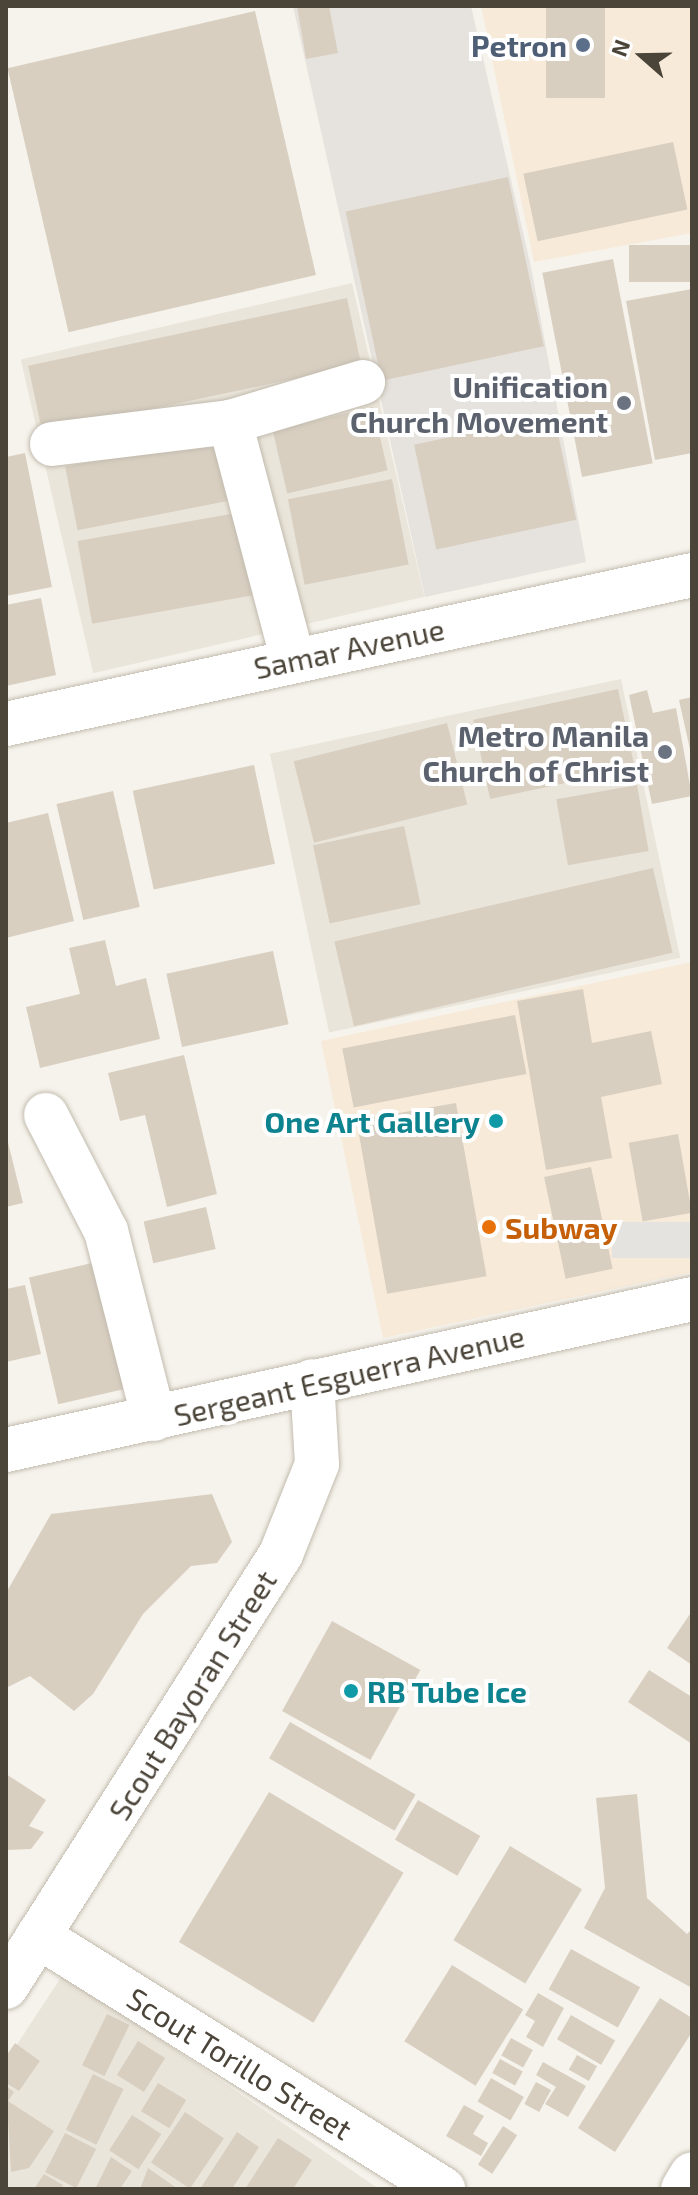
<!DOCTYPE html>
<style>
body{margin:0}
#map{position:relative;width:698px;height:2195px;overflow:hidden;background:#f6f3ec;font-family:"Exo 2",sans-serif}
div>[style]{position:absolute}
.residential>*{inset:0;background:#eae5da;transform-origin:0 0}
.commercial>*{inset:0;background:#f7ead8}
.industrial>*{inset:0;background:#e6e2dd}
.parking>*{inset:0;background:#e5e3e0;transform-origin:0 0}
.building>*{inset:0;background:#d8cfc1;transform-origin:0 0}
.roads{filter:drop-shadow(0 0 2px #c2bbae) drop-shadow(0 0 2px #c2bbae)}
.minor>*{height:44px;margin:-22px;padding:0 22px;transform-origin:22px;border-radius:22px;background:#fff}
.dots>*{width:22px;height:22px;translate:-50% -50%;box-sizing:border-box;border:4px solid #fff;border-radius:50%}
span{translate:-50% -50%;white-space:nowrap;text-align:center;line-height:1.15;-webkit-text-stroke:8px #fff;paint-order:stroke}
.service-label{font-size:30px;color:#4e5e75;font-weight:700}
.right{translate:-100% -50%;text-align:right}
.worship-label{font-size:30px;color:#5b616d;font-weight:700}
.street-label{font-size:30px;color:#4b4439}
.culture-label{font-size:30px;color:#0d838f;font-weight:700}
.left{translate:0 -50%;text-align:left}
.food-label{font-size:30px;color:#c56008;font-weight:700}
.frame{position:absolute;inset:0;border:8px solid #4b4439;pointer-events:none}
.north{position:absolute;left:602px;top:16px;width:80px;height:80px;-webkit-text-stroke:6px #fff;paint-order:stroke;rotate:290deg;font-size:22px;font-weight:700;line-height:32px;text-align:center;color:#4b4439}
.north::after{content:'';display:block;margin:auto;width:28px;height:36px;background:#4b4439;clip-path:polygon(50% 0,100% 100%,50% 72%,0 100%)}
</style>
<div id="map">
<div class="residential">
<i style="left:352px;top:283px;width:322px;height:340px;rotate:77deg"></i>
<i style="left:621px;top:679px;width:285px;height:359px;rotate:78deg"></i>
<i style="clip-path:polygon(64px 1973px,379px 2189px,6px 2189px,6px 2061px)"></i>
</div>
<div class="commercial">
<i style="clip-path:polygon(481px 6px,692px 6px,692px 233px,534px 262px)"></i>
<i style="clip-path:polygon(692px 962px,692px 1272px,383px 1338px,321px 1041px)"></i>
</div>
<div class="industrial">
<i style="clip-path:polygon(293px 6px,471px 6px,531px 267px,586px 562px,425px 597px)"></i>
</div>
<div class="parking">
<i style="left:692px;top:1222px;width:36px;height:80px;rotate:90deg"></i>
</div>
<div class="building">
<i style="clip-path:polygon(297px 6px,329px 6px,338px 53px,306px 59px)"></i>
<i style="left:546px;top:6px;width:59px;height:92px"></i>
<i style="left:255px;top:11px;width:271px;height:254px;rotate:77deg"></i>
<i style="left:673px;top:142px;width:69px;height:153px;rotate:78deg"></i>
<i style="left:508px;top:177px;width:173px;height:166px;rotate:78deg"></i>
<i style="left:692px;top:245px;width:37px;height:63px;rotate:90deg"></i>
<i style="left:613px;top:259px;width:208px;height:72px;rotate:79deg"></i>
<i style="clip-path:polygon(692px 289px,692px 453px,655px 460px,626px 301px)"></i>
<i style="left:347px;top:298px;width:68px;height:326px;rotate:78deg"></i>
<i style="left:373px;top:407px;width:65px;height:103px;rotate:77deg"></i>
<i style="left:554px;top:415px;width:107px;height:143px;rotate:78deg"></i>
<i style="left:232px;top:434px;width:65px;height:170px;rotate:79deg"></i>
<i style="clip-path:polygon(25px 453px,52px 587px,6px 596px,6px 457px)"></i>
<i style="left:392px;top:479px;width:87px;height:106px;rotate:79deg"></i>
<i style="left:242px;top:512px;width:84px;height:167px;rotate:80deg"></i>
<i style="clip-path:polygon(41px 598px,56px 675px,6px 686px,6px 605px)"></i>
<i style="left:618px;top:689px;width:81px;height:148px;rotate:78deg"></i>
<i style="clip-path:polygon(647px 690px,653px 713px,676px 708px,692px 796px,652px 804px,629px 695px)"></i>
<i style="clip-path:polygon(692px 697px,692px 754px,691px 754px,679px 700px)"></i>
<i style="left:447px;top:723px;width:84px;height:158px;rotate:76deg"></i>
<i style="left:254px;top:765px;width:101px;height:124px;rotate:78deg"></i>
<i style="left:637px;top:785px;width:67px;height:82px;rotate:80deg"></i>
<i style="left:113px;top:791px;width:119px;height:58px;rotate:77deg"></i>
<i style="clip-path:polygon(48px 813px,74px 921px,6px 938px,6px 823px)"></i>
<i style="left:404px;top:826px;width:80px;height:93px;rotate:78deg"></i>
<i style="left:653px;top:868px;width:87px;height:327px;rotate:77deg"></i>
<i style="clip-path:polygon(105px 940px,116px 986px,146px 978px,160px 1039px,40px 1068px,26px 1007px,80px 994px,69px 948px)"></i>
<i style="left:273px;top:951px;width:75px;height:109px;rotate:78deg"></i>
<i style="clip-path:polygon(583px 989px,592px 1043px,651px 1031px,662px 1084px,601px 1097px,612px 1158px,546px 1170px,517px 1001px)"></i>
<i style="left:515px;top:1015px;width:60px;height:176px;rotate:79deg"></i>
<i style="clip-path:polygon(184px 1055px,217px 1194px,167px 1207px,145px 1115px,120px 1121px,108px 1073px)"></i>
<i style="left:456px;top:1103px;width:176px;height:101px;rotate:80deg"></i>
<i style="clip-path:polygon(6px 1134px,23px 1203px,6px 1207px)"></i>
<i style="left:678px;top:1134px;width:80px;height:50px;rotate:80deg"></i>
<i style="left:591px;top:1167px;width:104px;height:48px;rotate:78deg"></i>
<i style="left:206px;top:1207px;width:43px;height:64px;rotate:77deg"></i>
<i style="left:105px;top:1260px;width:130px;height:78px;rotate:77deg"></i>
<i style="clip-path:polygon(25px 1285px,41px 1354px,6px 1362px,6px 1289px)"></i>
<i style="clip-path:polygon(212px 1494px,232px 1542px,217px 1563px,191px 1566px,143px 1614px,93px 1694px,74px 1711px,30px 1676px,6px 1688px,6px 1593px,51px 1514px)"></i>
<i style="clip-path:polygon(692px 1611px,692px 1665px,667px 1648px)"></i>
<i style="left:332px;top:1621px;width:101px;height:103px;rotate:29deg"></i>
<i style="clip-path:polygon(649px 1670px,692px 1697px,692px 1744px,628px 1702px)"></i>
<i style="left:290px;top:1722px;width:145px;height:42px;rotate:30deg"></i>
<i style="clip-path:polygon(6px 1774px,46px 1800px,29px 1826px,44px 1832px,31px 1849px,6px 1850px)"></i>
<i style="left:269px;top:1792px;width:157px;height:175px;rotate:31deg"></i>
<i style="clip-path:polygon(637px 1794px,647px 1898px,687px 1934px,692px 1929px,692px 1988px,584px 1928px,605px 1888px,596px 1798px)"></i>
<i style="left:418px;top:1800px;width:72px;height:46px;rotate:30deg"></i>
<i style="left:510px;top:1846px;width:84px;height:110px;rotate:31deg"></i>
<i style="left:571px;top:1949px;width:79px;height:46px;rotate:29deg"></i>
<i style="left:452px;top:1965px;width:84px;height:90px;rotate:32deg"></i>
<i style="clip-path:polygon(538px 1993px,564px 2008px,543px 2047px,526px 2037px,535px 2021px,525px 2015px)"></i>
<i style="clip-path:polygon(660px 1998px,692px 2018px,692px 2032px,615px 2152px,578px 2128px)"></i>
<i style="left:107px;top:2014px;width:25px;height:57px;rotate:26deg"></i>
<i style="left:571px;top:2015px;width:51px;height:28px;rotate:30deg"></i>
<i style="left:511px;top:2038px;width:25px;height:20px;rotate:29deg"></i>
<i style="left:138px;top:2041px;width:32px;height:40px;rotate:32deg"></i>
<i style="clip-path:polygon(15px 2043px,40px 2061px,19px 2091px,6px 2083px,6px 2056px)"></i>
<i style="left:577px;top:2055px;width:23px;height:17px;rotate:29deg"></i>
<i style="left:500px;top:2059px;width:26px;height:16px;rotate:29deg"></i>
<i style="clip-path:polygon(543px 2062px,586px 2086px,568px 2117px,545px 2104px,556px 2087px,536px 2075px)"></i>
<i style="left:93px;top:2074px;width:34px;height:62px;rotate:26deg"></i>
<i style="left:491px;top:2078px;width:38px;height:27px;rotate:30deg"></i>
<i style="left:536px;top:2082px;width:17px;height:25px;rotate:28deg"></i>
<i style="left:158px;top:2083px;width:33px;height:33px;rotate:31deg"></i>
<i style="clip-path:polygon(6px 2086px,14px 2092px,8px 2101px,54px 2131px,29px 2168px,11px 2172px)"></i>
<i style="clip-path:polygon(464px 2105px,484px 2116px,473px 2134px,488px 2143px,481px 2156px,446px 2136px)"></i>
<i style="left:185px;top:2112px;width:47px;height:61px;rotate:34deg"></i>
<i style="left:132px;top:2115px;width:35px;height:42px;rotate:33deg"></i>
<i style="left:503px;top:2126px;width:17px;height:46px;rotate:33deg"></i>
<i style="clip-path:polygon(237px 2132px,259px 2147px,232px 2189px,200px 2189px)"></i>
<i style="left:65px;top:2133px;width:35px;height:44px;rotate:27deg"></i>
<i style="clip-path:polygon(278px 2138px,312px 2160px,293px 2189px,245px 2189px)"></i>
<i style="clip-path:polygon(111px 2157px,132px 2171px,120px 2189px,95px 2189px)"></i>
<i style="clip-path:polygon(148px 2168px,178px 2189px,140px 2189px)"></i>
<i style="clip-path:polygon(44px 2174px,63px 2185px,61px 2189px,34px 2189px)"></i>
</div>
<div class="roads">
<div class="minor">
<i style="left:230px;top:422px;width:246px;rotate:75.2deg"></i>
<i style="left:52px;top:444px;width:179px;rotate:-7deg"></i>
<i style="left:230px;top:422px;width:139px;rotate:-16.7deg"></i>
<i style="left:6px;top:724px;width:702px;rotate:-12.25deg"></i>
<i style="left:46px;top:1115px;width:131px;rotate:62.7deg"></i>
<i style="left:106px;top:1231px;width:194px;rotate:75.7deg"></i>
<i style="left:6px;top:1450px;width:702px;rotate:-12.41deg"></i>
<i style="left:38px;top:1936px;width:478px;rotate:32deg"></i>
<i style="left:6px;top:1987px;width:513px;rotate:-57.58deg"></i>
<i style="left:281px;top:1554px;width:97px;rotate:-68.2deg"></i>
<i style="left:317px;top:1464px;width:83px;rotate:-93.4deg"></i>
<i style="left:683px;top:2189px;width:17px;rotate:-59deg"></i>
</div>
</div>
<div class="dots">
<i style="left:583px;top:45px;background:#5c6f8a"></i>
<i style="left:624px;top:403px;background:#6b7280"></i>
<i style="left:665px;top:752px;background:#6b7280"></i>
<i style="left:496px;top:1121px;background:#0f9aa8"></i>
<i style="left:489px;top:1227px;background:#e8710a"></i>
<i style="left:351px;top:1691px;background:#0f9aa8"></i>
</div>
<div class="service-label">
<span class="right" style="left:567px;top:45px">Petron</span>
</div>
<div class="worship-label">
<span class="right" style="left:608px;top:403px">Unification<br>Church Movement</span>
<span class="right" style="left:649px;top:752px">Metro Manila<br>Church of Christ</span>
</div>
<div class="street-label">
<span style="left:349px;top:648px;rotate:-12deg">Samar Avenue</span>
<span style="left:349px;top:1375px;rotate:-13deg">Sergeant Esguerra Avenue</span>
<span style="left:192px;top:1695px;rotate:-58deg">Scout Bayoran Street</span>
<span style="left:240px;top:2063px;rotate:32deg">Scout Torillo Street</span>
</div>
<div class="culture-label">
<span class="right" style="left:480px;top:1121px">One Art Gallery</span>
<span class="left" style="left:367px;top:1691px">RB Tube Ice</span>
</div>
<div class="food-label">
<span class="left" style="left:505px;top:1227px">Subway</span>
</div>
<div class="frame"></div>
<div class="north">N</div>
</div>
